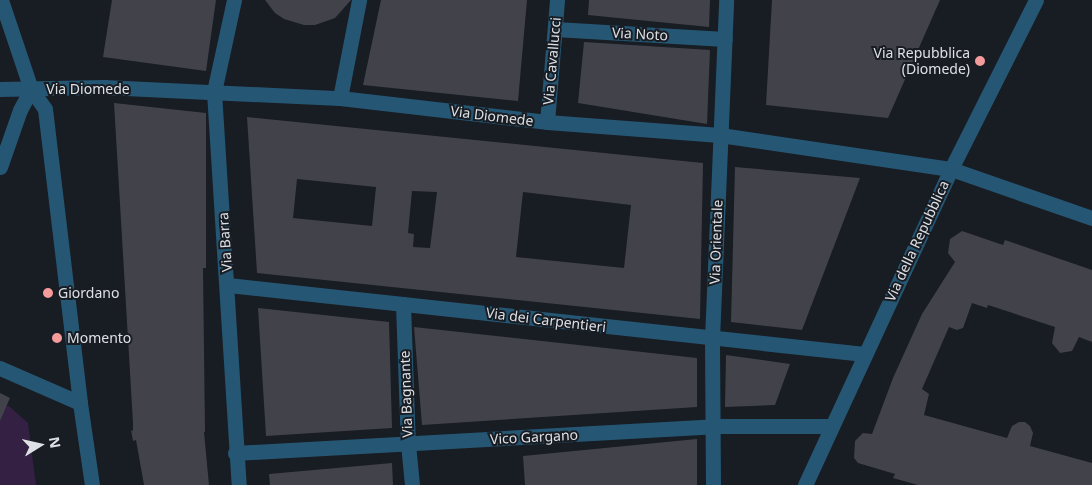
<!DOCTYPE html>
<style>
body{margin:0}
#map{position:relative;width:1092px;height:485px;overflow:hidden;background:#181c23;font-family:"Noto Sans",sans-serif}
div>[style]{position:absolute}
.green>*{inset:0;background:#332043}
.building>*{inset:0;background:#42424b}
.minor>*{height:15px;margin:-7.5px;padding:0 7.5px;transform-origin:7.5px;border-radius:7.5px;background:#255774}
.dots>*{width:14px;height:14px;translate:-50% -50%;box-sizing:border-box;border:2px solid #181c23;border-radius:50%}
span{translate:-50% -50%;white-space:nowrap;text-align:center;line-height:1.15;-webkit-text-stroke:4px #181c23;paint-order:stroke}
.street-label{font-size:14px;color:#dde0e5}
.poi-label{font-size:14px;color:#dde0e5}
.right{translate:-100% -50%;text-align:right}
.left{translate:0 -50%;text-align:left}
.north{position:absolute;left:15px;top:420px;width:50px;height:50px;-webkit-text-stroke:4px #181c23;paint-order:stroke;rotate:80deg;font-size:14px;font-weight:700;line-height:20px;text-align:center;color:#dde0e5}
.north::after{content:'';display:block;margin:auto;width:18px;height:22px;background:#dde0e5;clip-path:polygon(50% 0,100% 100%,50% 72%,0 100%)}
</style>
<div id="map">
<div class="green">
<i style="clip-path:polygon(0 404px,9px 406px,28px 423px,36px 485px,0 485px)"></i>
</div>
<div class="building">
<i style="clip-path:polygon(112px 0,216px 0,206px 71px,103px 57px)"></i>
<i style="clip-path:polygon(265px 0,351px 0,335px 18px,315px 25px,304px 25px,284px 19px,275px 13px)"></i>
<i style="clip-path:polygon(381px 0,527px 0,518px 101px,363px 85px)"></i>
<i style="clip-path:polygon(589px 0,710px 0,709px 27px,588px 15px)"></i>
<i style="clip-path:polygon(772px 0,940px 0,888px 118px,766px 105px)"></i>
<i style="clip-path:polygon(584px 42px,710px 50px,707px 124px,578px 103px)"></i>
<i style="clip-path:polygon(114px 103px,206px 113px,206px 268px,203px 268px,205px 432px,204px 432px,209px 485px,144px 485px,136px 440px,133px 441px,131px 430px,133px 431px,133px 423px)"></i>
<i style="clip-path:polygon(evenodd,247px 117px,703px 163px,700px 319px,257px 273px,247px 117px,297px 179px,376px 187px,372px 226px,293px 218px,297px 179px,247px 117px,412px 191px,437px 192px,430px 248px,413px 247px,414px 234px,408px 233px,412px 191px,247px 117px,523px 192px,631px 205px,624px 268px,516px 257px,523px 192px)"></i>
<i style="clip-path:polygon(735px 167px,860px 178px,802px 330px,731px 322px)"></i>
<i style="clip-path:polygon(962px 231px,1003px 245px,1005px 240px,1092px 270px,1092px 342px,1079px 337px,1072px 351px,1060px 353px,1052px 343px,1055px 327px,988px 305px,987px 308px,972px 303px,963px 328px,957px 330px,949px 327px,922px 389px,929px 394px,924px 415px,1007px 438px,1012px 426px,1019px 422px,1025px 422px,1030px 426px,1033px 433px,1030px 446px,1092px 463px,1092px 485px,918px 485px,893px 478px,895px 474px,858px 463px,854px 458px,855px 441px,863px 433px,872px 434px,893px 378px,922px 314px,955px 262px,948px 253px,950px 239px)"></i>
<i style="clip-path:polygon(258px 308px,389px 322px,392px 428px,266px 436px)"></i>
<i style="clip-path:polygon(414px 327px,697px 358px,697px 407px,422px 425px)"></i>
<i style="clip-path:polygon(726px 355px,790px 364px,775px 405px,725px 407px)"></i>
<i style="clip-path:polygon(0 393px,10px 398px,0 421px)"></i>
<i style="clip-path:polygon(697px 439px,697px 485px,525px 485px,523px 456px)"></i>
<i style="clip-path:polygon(392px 463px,393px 485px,270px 485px,269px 474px)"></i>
</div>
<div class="minor">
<i style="left:1px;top:0;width:94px;rotate:71.4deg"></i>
<i style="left:31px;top:89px;width:24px;rotate:55deg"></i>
<i style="left:45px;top:109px;width:296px;rotate:83.2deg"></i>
<i style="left:80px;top:403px;width:83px;rotate:81.7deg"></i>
<i style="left:234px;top:0;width:94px;rotate:102.3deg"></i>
<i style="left:214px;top:92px;width:394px;rotate:86.4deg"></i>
<i style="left:555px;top:29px;width:170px;rotate:3.4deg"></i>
<i style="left:0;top:89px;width:104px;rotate:-1.1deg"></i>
<i style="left:104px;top:87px;width:236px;rotate:2.7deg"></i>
<i style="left:340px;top:98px;width:208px;rotate:6.6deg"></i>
<i style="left:547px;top:122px;width:173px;rotate:4.3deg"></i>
<i style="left:720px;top:135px;width:233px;rotate:8.4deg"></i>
<i style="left:951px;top:169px;width:149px;rotate:19.2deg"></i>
<i style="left:340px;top:98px;width:100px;rotate:-79deg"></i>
<i style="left:547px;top:122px;width:122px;rotate:-85.3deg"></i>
<i style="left:0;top:167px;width:60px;rotate:-70.7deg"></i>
<i style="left:20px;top:110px;width:24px;rotate:-62deg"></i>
<i style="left:228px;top:285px;width:640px;rotate:6.19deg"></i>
<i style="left:403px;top:304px;width:140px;rotate:88deg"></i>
<i style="left:408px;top:444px;width:41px;rotate:84.4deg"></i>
<i style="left:0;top:368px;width:87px;rotate:23.6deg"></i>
<i style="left:235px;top:453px;width:480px;rotate:-3.2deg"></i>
<i style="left:714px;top:426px;width:118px"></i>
<i style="left:713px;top:485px;width:146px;rotate:-90.4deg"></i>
<i style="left:712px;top:339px;width:339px;rotate:-87.6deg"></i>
<i style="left:805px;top:485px;width:348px;rotate:-65.2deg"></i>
<i style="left:951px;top:169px;width:189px;rotate:-63.3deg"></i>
</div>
<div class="dots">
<i style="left:980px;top:61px;background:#f59b9b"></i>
<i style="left:48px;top:293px;background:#f59b9b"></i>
<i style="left:57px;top:338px;background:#f59b9b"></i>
</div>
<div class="street-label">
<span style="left:640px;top:34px;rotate:3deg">Via Noto</span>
<span style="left:552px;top:61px;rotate:-85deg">Via Cavallucci</span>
<span style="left:88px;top:89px">Via Diomede</span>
<span style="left:492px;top:116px;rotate:7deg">Via Diomede</span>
<span style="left:917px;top:241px;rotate:-65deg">Via della Repubblica</span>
<span style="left:225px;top:242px;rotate:-94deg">Via Barra</span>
<span style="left:716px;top:242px;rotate:-88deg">Via Orientale</span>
<span style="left:546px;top:320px;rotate:7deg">Via dei Carpentieri</span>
<span style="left:406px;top:394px;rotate:-92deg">Via Bagnante</span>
<span style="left:534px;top:437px;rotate:-3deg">Vico Gargano</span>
</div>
<div class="poi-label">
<span class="right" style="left:970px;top:61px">Via Repubblica<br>(Diomede)</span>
<span class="left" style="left:58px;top:293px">Giordano</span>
<span class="left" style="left:67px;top:338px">Momento</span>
</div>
<div class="north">N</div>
</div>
